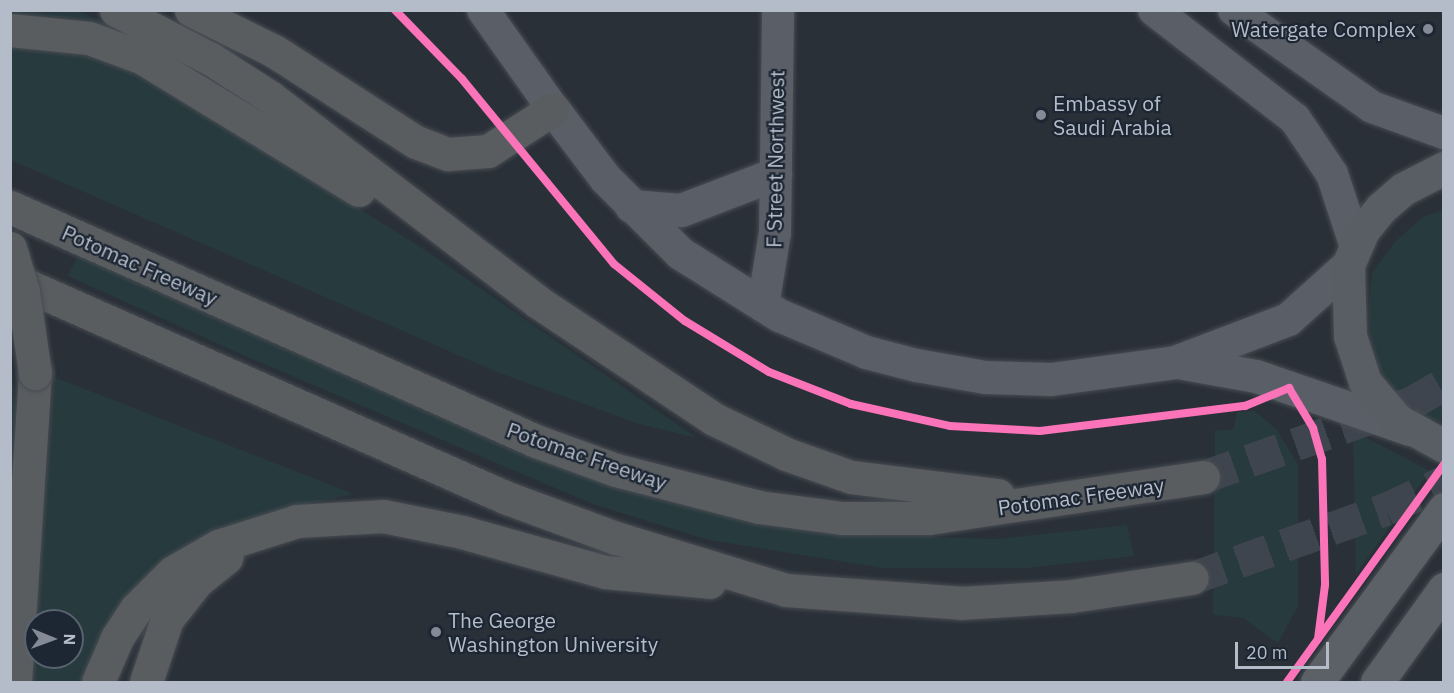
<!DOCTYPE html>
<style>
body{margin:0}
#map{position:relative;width:1454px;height:693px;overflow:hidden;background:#2a3038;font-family:"IBM Plex Sans",sans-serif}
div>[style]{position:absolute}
.green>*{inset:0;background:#273a3e}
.motorway-tunnel>*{height:33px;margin-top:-16.5px;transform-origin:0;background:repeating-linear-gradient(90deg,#3f454e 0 33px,transparent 0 49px)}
.roads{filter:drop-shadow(0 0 2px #484c53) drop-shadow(0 0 2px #484c53)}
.minor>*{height:32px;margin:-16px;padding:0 16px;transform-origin:16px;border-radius:16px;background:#5a5e66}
.tertiary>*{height:33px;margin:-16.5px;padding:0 16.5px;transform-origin:16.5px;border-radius:16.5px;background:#5a5e66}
.secondary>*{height:33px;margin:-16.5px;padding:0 16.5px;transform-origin:16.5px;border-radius:16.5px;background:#595d64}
.primary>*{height:33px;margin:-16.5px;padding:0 16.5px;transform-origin:16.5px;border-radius:16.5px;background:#5c6168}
.motorway>*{height:33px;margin:-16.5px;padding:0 16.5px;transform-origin:16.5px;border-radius:16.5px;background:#5a5d60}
.bridges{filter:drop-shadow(0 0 2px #474c53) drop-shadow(0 0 2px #474c53)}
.motorway-bridge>*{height:33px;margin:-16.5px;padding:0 16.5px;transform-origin:16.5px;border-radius:16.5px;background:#5a5d60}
.cycleway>*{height:8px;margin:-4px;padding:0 4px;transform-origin:4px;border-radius:4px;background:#fb73b8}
.dots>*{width:16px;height:16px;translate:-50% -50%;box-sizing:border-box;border:3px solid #1d2633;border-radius:50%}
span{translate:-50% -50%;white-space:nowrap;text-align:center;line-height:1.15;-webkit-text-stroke:4.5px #1d2633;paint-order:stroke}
.poi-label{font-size:21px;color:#b4bcc9}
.right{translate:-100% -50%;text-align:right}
.left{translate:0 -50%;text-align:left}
.street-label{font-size:21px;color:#b4bcc9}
.frame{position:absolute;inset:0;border:12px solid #b4bcc9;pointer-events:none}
.north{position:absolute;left:24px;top:609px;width:60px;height:60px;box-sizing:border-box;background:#1d2633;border:2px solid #59626f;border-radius:50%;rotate:91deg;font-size:16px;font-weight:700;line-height:24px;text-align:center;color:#b4bcc9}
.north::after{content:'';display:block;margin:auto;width:21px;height:27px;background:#848b96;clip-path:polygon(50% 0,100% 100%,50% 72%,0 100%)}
.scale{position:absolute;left:1235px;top:642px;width:94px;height:27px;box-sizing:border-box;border:3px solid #b4bcc9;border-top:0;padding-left:8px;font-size:18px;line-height:21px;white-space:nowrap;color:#b4bcc9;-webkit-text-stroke:4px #1d2633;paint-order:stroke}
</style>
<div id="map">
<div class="green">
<i style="clip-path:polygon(11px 11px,79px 11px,155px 45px,11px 14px)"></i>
<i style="clip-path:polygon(11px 47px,96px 57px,143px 75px,419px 246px,697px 438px,639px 424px,497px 372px,11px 160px)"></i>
<i style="clip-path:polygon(1443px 210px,1443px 422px,1417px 416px,1387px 387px,1371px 352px,1369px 311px,1372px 273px,1394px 243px,1423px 217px)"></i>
<i style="clip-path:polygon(78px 256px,494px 441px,660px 500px,789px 528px,859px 535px,997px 539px,1127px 525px,1134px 556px,1028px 568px,883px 568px,709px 540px,593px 504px,245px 356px,68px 276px)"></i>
<i style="clip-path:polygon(11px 361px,17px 424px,11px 527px)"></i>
<i style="clip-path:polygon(evenodd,54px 377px,354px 494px,272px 512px,198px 541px,85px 682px,30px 682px,54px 377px,36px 621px,72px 621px,72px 657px,36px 657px,36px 621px)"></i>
<i style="clip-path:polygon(1255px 411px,1277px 430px,1298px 465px,1298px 606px,1278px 643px,1243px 618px,1213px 615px,1215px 431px,1234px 429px,1237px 412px)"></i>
<i style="clip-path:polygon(1353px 431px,1430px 471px,1356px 574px)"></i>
</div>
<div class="motorway-tunnel">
<i style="left:1203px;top:477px;width:221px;rotate:-19.6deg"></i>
<i style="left:1411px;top:403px;width:38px;rotate:-30deg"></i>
<i style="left:1192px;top:578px;width:206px;rotate:-19.6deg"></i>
<i style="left:1386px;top:509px;width:64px;rotate:-25deg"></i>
</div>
<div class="roads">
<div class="minor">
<i style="left:483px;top:10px;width:121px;rotate:54.7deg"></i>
<i style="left:1154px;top:10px;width:178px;rotate:37.7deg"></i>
<i style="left:1295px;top:119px;width:66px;rotate:56.1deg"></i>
<i style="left:1332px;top:174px;width:74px;rotate:71.8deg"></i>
<i style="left:1234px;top:10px;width:169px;rotate:35.1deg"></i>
<i style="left:1372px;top:107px;width:77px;rotate:19.9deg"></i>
<i style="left:763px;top:306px;width:74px;rotate:-80.7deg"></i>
<i style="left:775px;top:233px;width:223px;rotate:-89.2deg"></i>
</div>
<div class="tertiary">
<i style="left:553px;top:109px;width:86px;rotate:53deg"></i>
<i style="left:605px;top:178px;width:106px;rotate:45deg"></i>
<i style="left:680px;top:253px;width:117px;rotate:32.1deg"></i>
<i style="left:779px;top:315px;width:95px;rotate:23deg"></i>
<i style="left:866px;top:352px;width:52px;rotate:14.6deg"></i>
<i style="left:916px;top:365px;width:70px;rotate:9.9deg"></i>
<i style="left:985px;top:377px;width:66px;rotate:1.7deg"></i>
<i style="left:1051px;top:379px;width:125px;rotate:-7.8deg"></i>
<i style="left:1175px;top:362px;width:121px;rotate:-20.8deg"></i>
<i style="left:1288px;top:319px;width:81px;rotate:-42deg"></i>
<i style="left:631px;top:206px;width:50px;rotate:4.6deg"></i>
<i style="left:681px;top:210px;width:101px;rotate:-21deg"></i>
<i style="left:1183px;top:363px;width:74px;rotate:10.1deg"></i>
<i style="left:1256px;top:376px;width:163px;rotate:19deg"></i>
</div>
<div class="secondary">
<i style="left:1444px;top:168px;width:46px;rotate:152.9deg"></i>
<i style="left:1403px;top:189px;width:29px;rotate:139deg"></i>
<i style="left:1381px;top:208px;width:28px;rotate:129deg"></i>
<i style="left:1363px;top:230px;width:38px;rotate:113deg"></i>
<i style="left:1348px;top:265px;width:71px;rotate:88.4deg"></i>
<i style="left:1350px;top:336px;width:48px;rotate:71.9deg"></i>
<i style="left:1365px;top:382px;width:50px;rotate:49.9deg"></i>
<i style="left:1397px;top:420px;width:54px;rotate:29deg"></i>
</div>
<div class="primary">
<i style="left:1317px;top:682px;width:215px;rotate:-53.7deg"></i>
<i style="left:1377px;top:682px;width:115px;rotate:-54.2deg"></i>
</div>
<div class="motorway">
<i style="left:116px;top:10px;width:107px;rotate:27.3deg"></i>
<i style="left:211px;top:59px;width:70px;rotate:32.8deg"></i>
<i style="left:270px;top:97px;width:337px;rotate:37.4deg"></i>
<i style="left:538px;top:302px;width:211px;rotate:33.6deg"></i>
<i style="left:714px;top:419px;width:80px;rotate:25.9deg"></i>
<i style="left:786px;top:454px;width:69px;rotate:19.5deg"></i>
<i style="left:851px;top:477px;width:148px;rotate:7deg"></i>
<i style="left:191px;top:10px;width:93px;rotate:26.3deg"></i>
<i style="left:274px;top:51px;width:169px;rotate:32.7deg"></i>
<i style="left:416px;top:142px;width:34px;rotate:21deg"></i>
<i style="left:448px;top:154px;width:40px;rotate:-4.3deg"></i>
<i style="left:488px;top:151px;width:77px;rotate:-32.9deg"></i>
<i style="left:10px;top:30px;width:79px;rotate:5.8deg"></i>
<i style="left:89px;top:38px;width:55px;rotate:20.1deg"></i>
<i style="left:141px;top:57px;width:255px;rotate:31.4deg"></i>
<i style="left:10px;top:207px;width:576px;rotate:23.98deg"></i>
<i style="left:536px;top:441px;width:85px;rotate:19.9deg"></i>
<i style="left:616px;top:470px;width:148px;rotate:14.5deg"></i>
<i style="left:759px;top:507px;width:85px;rotate:7.5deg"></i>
<i style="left:843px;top:518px;width:86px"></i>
<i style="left:929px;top:518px;width:277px;rotate:-8.5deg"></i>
<i style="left:10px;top:278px;width:544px;rotate:23.88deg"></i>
<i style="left:507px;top:498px;width:116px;rotate:20.2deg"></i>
<i style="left:616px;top:538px;width:178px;rotate:17deg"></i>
<i style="left:786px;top:590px;width:175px;rotate:4.2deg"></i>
<i style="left:961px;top:603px;width:110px;rotate:-3.6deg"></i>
<i style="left:1071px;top:596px;width:122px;rotate:-8.5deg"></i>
<i style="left:15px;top:682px;width:310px;rotate:-86.3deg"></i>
<i style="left:98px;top:682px;width:48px;rotate:-66.6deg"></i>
<i style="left:117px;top:638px;width:35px;rotate:-57deg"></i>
<i style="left:136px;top:609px;width:52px;rotate:-45deg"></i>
<i style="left:173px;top:572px;width:52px;rotate:-30deg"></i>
<i style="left:218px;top:546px;width:83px;rotate:-17.6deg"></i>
<i style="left:297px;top:521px;width:86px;rotate:-3.3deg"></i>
<i style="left:383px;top:516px;width:81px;rotate:11.4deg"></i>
<i style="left:462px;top:532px;width:148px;rotate:15.6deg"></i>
<i style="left:605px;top:572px;width:105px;rotate:5.4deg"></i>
<i style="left:146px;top:682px;width:66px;rotate:-71.6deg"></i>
<i style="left:167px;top:619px;width:48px;rotate:-51.7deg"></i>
<i style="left:197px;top:581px;width:38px;rotate:-39deg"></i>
</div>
</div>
<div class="bridges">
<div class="motorway-bridge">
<i style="left:10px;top:248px;width:45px;rotate:73.2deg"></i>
<i style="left:23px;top:291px;width:83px;rotate:81.7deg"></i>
</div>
</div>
<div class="cycleway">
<i style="left:395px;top:10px;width:96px;rotate:45.8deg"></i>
<i style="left:462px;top:79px;width:239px;rotate:50.6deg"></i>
<i style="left:614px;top:264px;width:91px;rotate:38.8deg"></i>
<i style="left:685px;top:321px;width:98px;rotate:31.3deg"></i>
<i style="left:769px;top:372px;width:88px;rotate:21.3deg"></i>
<i style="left:851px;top:404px;width:101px;rotate:12.5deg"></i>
<i style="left:950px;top:426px;width:90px;rotate:3.2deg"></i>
<i style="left:1040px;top:431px;width:207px;rotate:-7deg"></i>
<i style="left:1245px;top:406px;width:48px;rotate:-22.2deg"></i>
<i style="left:1289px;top:388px;width:47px;rotate:59deg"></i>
<i style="left:1313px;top:428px;width:32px;rotate:74deg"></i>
<i style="left:1322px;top:459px;width:126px;rotate:88.6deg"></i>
<i style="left:1325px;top:585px;width:54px;rotate:97.4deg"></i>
<i style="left:1287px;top:682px;width:269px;rotate:-54.2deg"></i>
</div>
<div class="dots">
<i style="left:1428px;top:29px;background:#848b96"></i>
<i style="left:1041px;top:115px;background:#848b96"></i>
<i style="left:436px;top:632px;background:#848b96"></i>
</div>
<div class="poi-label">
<span class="right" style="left:1416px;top:29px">Watergate Complex</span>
<span class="left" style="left:1053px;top:115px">Embassy of<br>Saudi Arabia</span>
<span class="left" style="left:448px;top:632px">The George<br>Washington University</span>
</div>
<div class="street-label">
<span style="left:775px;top:159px;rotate:-89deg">F Street Northwest</span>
<span style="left:140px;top:265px;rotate:24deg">Potomac Freeway</span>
<span style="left:587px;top:456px;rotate:19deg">Potomac Freeway</span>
<span style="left:1081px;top:496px;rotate:-8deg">Potomac Freeway</span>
</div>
<div class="frame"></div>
<div class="north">N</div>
<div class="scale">20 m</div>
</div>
